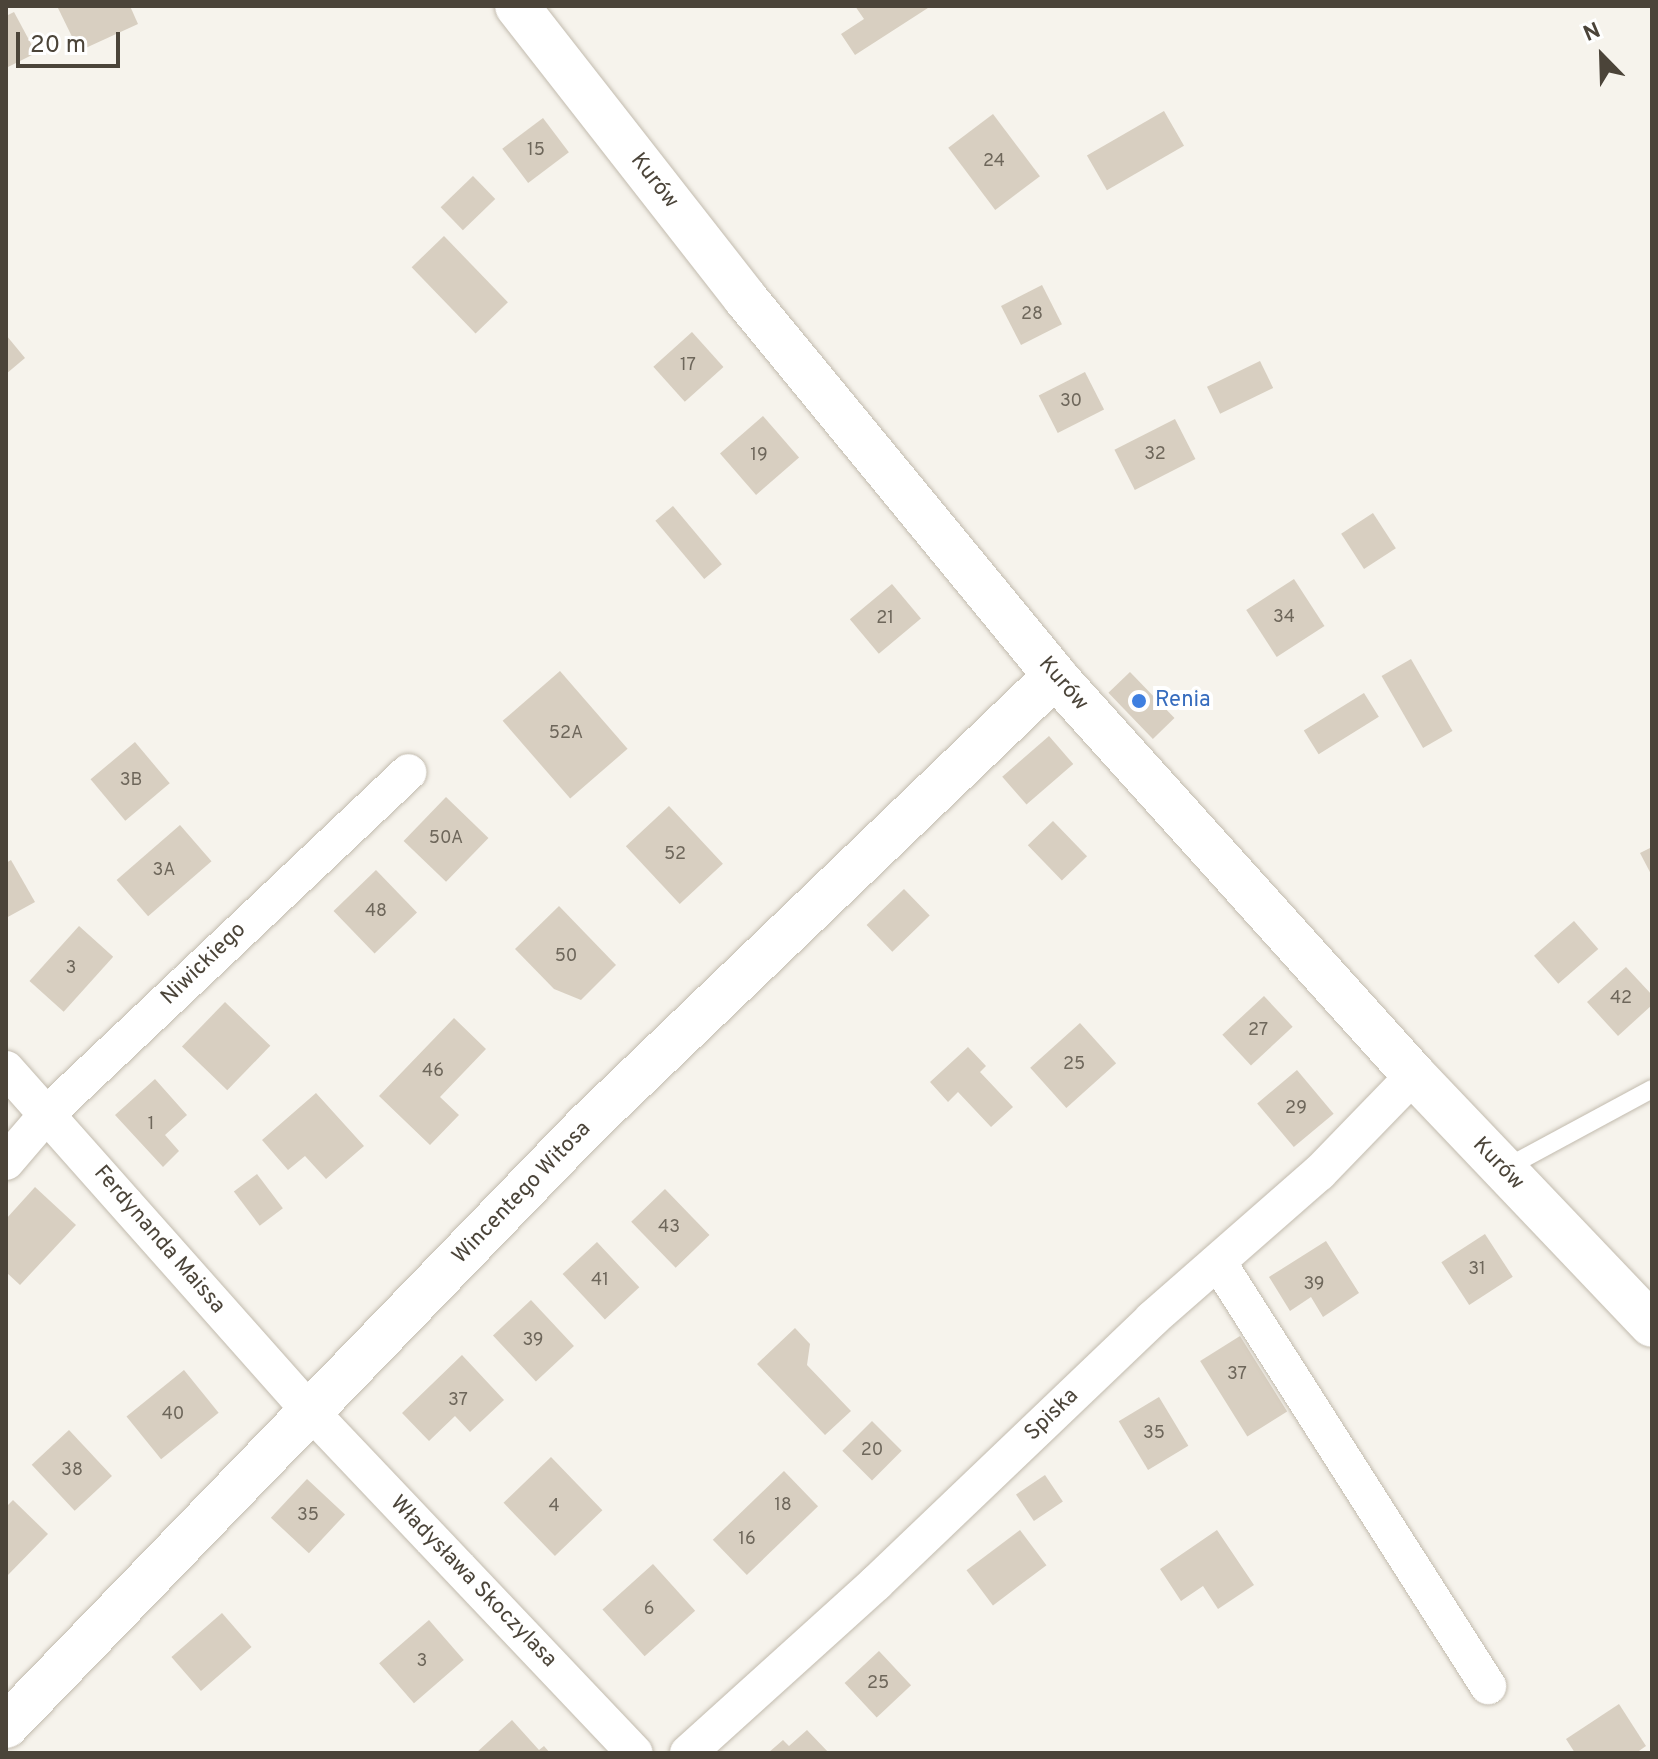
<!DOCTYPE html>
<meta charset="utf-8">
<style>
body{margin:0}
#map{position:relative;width:1658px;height:1759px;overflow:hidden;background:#f6f3ec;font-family:Overpass,sans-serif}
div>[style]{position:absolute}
.building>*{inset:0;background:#d8cfc1;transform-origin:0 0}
.roads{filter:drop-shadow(0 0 2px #c2bbae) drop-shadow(0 0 2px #c2bbae)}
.service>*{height:18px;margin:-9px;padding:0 9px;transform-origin:9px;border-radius:9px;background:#fff}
.minor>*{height:36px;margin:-18px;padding:0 18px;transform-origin:18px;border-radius:18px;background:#fff}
.tertiary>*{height:44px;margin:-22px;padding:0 22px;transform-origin:22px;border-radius:22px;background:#fff}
.dots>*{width:22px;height:22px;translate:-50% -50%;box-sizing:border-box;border:4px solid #fff;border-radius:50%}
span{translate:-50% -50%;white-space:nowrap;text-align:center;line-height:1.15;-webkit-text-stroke:8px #fff;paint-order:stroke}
.number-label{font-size:18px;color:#6e675b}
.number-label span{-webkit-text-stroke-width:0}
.street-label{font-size:22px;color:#4b4439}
.shop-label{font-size:22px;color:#366cbe}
.left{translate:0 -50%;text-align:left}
.frame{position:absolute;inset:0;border:8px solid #4b4439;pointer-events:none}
.north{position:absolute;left:1562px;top:16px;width:80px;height:80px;-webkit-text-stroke:6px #fff;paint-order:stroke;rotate:337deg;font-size:22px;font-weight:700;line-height:32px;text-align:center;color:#4b4439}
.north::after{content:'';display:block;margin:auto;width:28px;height:36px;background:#4b4439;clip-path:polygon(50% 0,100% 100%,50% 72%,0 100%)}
.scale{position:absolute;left:16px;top:32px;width:104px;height:36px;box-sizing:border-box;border:4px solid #4b4439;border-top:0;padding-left:10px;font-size:24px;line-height:28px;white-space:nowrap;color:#4b4439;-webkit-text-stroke:6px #fff;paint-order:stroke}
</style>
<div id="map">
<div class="building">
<i style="clip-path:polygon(57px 6px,130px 6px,138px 24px,79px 51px)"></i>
<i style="clip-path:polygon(855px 6px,931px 6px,855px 55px,841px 34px,864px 19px)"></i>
<i style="clip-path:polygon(14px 12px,36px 53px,6px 68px,6px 16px)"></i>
<i style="left:1164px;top:111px;width:40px;height:89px;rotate:60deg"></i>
<i style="left:993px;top:114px;width:78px;height:56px;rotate:53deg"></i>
<i style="left:543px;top:118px;width:43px;height:51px;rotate:53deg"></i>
<i style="left:473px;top:176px;width:32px;height:45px;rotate:46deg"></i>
<i style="left:444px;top:236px;width:92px;height:45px;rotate:46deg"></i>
<i style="left:1042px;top:285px;width:44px;height:46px;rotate:63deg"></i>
<i style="left:692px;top:332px;width:47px;height:52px;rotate:48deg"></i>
<i style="clip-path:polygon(6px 335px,25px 358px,6px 374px)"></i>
<i style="left:1260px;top:361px;width:30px;height:59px;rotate:64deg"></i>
<i style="left:1085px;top:372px;width:42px;height:52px;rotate:63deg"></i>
<i style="left:763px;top:416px;width:55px;height:57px;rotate:49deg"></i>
<i style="left:1175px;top:419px;width:45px;height:68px;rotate:63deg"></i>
<i style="left:673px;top:506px;width:76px;height:23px;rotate:50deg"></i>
<i style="left:1373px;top:513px;width:42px;height:38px;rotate:57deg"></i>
<i style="left:1294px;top:579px;width:56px;height:57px;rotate:57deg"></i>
<i style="left:892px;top:584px;width:45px;height:55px;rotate:50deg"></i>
<i style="left:1411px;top:659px;width:83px;height:34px;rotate:60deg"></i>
<i style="left:560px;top:671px;width:103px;height:76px;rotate:49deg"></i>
<i style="left:1130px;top:672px;width:64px;height:30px;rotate:46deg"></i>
<i style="left:1364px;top:693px;width:28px;height:71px;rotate:58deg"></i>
<i style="left:1049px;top:736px;width:37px;height:62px;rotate:49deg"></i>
<i style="left:135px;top:742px;width:54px;height:58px;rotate:50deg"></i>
<i style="left:446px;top:797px;width:59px;height:61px;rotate:44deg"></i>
<i style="left:669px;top:806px;width:79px;height:59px;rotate:47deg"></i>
<i style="left:1053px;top:821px;width:49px;height:35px;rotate:46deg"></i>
<i style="left:180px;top:825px;width:48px;height:84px;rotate:49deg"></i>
<i style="clip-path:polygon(1652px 847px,1652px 876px,1640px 853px)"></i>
<i style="clip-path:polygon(11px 860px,35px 902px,6px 918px,6px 863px)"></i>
<i style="left:376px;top:870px;width:59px;height:59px;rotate:46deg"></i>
<i style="left:904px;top:889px;width:37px;height:52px;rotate:46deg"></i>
<i style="clip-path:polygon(559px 906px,616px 965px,581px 1000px,554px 989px,515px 949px)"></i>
<i style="left:1574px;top:921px;width:37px;height:53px;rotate:49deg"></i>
<i style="left:79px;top:926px;width:46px;height:74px;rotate:42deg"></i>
<i style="clip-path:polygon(1626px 967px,1652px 995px,1652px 1005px,1618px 1036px,1587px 1002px)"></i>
<i style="left:1264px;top:996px;width:42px;height:57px;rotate:47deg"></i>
<i style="left:225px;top:1002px;width:63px;height:62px;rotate:44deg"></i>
<i style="clip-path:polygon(454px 1018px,486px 1049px,440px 1097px,459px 1115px,430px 1145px,379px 1096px)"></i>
<i style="left:1080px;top:1023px;width:54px;height:67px;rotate:48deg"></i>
<i style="clip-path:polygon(968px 1047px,986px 1066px,980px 1072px,1013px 1107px,991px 1127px,958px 1092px,948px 1102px,930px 1082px)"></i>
<i style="left:1297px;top:1070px;width:57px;height:52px;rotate:50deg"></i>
<i style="clip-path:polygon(155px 1079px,187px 1115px,165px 1135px,179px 1151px,163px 1167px,115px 1115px)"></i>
<i style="clip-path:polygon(316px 1093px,364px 1146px,326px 1179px,305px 1156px,288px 1170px,262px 1140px)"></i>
<i style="left:257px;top:1174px;width:43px;height:29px;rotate:53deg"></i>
<i style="clip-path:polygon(35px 1187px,76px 1225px,20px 1285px,6px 1272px,6px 1219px)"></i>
<i style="left:665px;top:1189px;width:64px;height:47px;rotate:46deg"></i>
<i style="left:1485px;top:1234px;width:51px;height:52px;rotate:57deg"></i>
<i style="clip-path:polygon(1326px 1241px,1359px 1293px,1323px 1317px,1311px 1297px,1290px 1311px,1269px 1277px)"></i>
<i style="left:597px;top:1242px;width:62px;height:47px;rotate:47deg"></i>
<i style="left:531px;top:1300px;width:63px;height:52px;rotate:47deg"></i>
<i style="clip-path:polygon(795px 1328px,810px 1344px,807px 1365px,851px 1411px,825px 1435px,757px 1364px)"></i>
<i style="left:1240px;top:1336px;width:89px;height:47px;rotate:58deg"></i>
<i style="clip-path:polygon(462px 1355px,504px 1400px,470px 1432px,455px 1416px,429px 1441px,402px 1413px)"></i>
<i style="left:184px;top:1370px;width:55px;height:74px;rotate:51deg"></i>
<i style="left:1159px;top:1397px;width:57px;height:47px;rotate:59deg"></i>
<i style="left:872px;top:1421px;width:42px;height:42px;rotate:45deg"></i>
<i style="left:69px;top:1430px;width:63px;height:51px;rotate:47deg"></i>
<i style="left:551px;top:1457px;width:74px;height:66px;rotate:46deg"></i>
<i style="left:784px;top:1471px;width:49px;height:99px;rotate:46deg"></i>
<i style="left:1045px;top:1475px;width:32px;height:35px;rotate:56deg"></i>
<i style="left:307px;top:1479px;width:52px;height:53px;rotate:43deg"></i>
<i style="clip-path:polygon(13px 1500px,48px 1534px,6px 1577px,6px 1507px)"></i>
<i style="left:1020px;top:1530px;width:44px;height:67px;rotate:53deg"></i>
<i style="clip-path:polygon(1217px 1530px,1254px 1585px,1218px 1609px,1203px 1586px,1181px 1601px,1160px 1569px)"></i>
<i style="left:653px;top:1564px;width:63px;height:68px;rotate:48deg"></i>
<i style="left:222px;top:1613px;width:45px;height:67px;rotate:49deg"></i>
<i style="left:429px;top:1620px;width:53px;height:66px;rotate:49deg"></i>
<i style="left:879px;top:1651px;width:47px;height:47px;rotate:47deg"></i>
<i style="clip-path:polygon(1619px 1704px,1646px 1746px,1636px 1753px,1575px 1753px,1566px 1739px)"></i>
<i style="clip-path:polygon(512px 1720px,539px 1750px,544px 1746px,550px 1753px,476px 1753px)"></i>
<i style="clip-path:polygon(807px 1730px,829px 1753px,768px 1753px,783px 1740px,789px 1746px)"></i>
</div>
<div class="roads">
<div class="service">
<i style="left:1504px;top:1169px;width:168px;rotate:-28.4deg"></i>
</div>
<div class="minor">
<i style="left:6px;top:1069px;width:459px;rotate:48.4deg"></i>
<i style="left:311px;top:1412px;width:470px;rotate:46.5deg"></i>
<i style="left:6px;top:1162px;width:65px;rotate:-49.4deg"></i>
<i style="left:48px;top:1113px;width:496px;rotate:-43.4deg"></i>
<i style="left:1218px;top:1262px;width:503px;rotate:57.51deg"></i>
<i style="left:688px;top:1753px;width:253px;rotate:-42.1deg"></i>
<i style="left:876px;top:1583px;width:382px;rotate:-43.7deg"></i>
<i style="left:1152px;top:1319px;width:222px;rotate:-41.2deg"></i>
<i style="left:1319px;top:1173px;width:136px;rotate:-45.9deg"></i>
</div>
<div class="tertiary">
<i style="left:517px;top:6px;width:370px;rotate:52deg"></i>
<i style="left:745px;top:298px;width:489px;rotate:50.6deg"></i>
<i style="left:1055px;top:676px;width:537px;rotate:48.02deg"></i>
<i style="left:1414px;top:1075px;width:345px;rotate:46.4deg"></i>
<i style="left:6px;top:1726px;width:837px;rotate:-45.97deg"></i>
<i style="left:588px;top:1124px;width:647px;rotate:-43.81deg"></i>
</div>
</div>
<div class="dots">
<i style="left:1139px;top:701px;background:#3f7fe0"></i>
</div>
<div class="number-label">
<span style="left:536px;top:151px">15</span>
<span style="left:994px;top:162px">24</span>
<span style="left:1032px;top:315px">28</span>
<span style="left:688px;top:366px">17</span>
<span style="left:1071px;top:402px">30</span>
<span style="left:1155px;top:455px">32</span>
<span style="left:759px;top:456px">19</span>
<span style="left:1284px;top:618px">34</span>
<span style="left:885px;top:619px">21</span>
<span style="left:566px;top:734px">52A</span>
<span style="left:131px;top:781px">3B</span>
<span style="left:446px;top:839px">50A</span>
<span style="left:675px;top:855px">52</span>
<span style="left:164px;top:871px">3A</span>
<span style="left:376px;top:912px">48</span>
<span style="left:566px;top:957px">50</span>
<span style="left:71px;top:969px">3</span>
<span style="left:1621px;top:999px">42</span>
<span style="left:1258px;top:1031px">27</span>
<span style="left:1074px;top:1065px">25</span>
<span style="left:433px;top:1072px">46</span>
<span style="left:1296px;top:1109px">29</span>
<span style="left:151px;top:1125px">1</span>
<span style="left:669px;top:1228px">43</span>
<span style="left:1477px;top:1270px">31</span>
<span style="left:600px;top:1281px">41</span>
<span style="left:1314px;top:1285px">39</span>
<span style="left:533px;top:1341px">39</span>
<span style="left:1237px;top:1375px">37</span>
<span style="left:458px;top:1401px">37</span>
<span style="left:173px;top:1415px">40</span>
<span style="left:1154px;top:1434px">35</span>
<span style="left:872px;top:1451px">20</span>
<span style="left:72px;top:1471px">38</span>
<span style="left:783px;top:1506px">18</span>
<span style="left:554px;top:1507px">4</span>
<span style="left:308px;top:1516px">35</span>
<span style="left:747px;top:1540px">16</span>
<span style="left:649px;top:1610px">6</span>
<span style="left:422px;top:1662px">3</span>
<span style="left:878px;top:1684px">25</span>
</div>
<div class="street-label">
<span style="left:654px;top:181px;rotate:52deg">Kurów</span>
<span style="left:1063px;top:684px;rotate:49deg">Kurów</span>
<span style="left:204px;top:964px;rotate:-44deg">Niwickiego</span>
<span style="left:1498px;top:1164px;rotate:46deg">Kurów</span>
<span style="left:522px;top:1193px;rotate:-46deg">Wincentego Witosa</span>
<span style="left:159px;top:1240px;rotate:49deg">Ferdynanda Maissa</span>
<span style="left:1052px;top:1415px;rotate:-44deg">Spiska</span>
<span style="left:473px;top:1582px;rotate:46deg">Władysława Skoczylasa</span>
</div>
<div class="shop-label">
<span class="left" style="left:1155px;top:701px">Renia</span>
</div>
<div class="frame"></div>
<div class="north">N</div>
<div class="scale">20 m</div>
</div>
